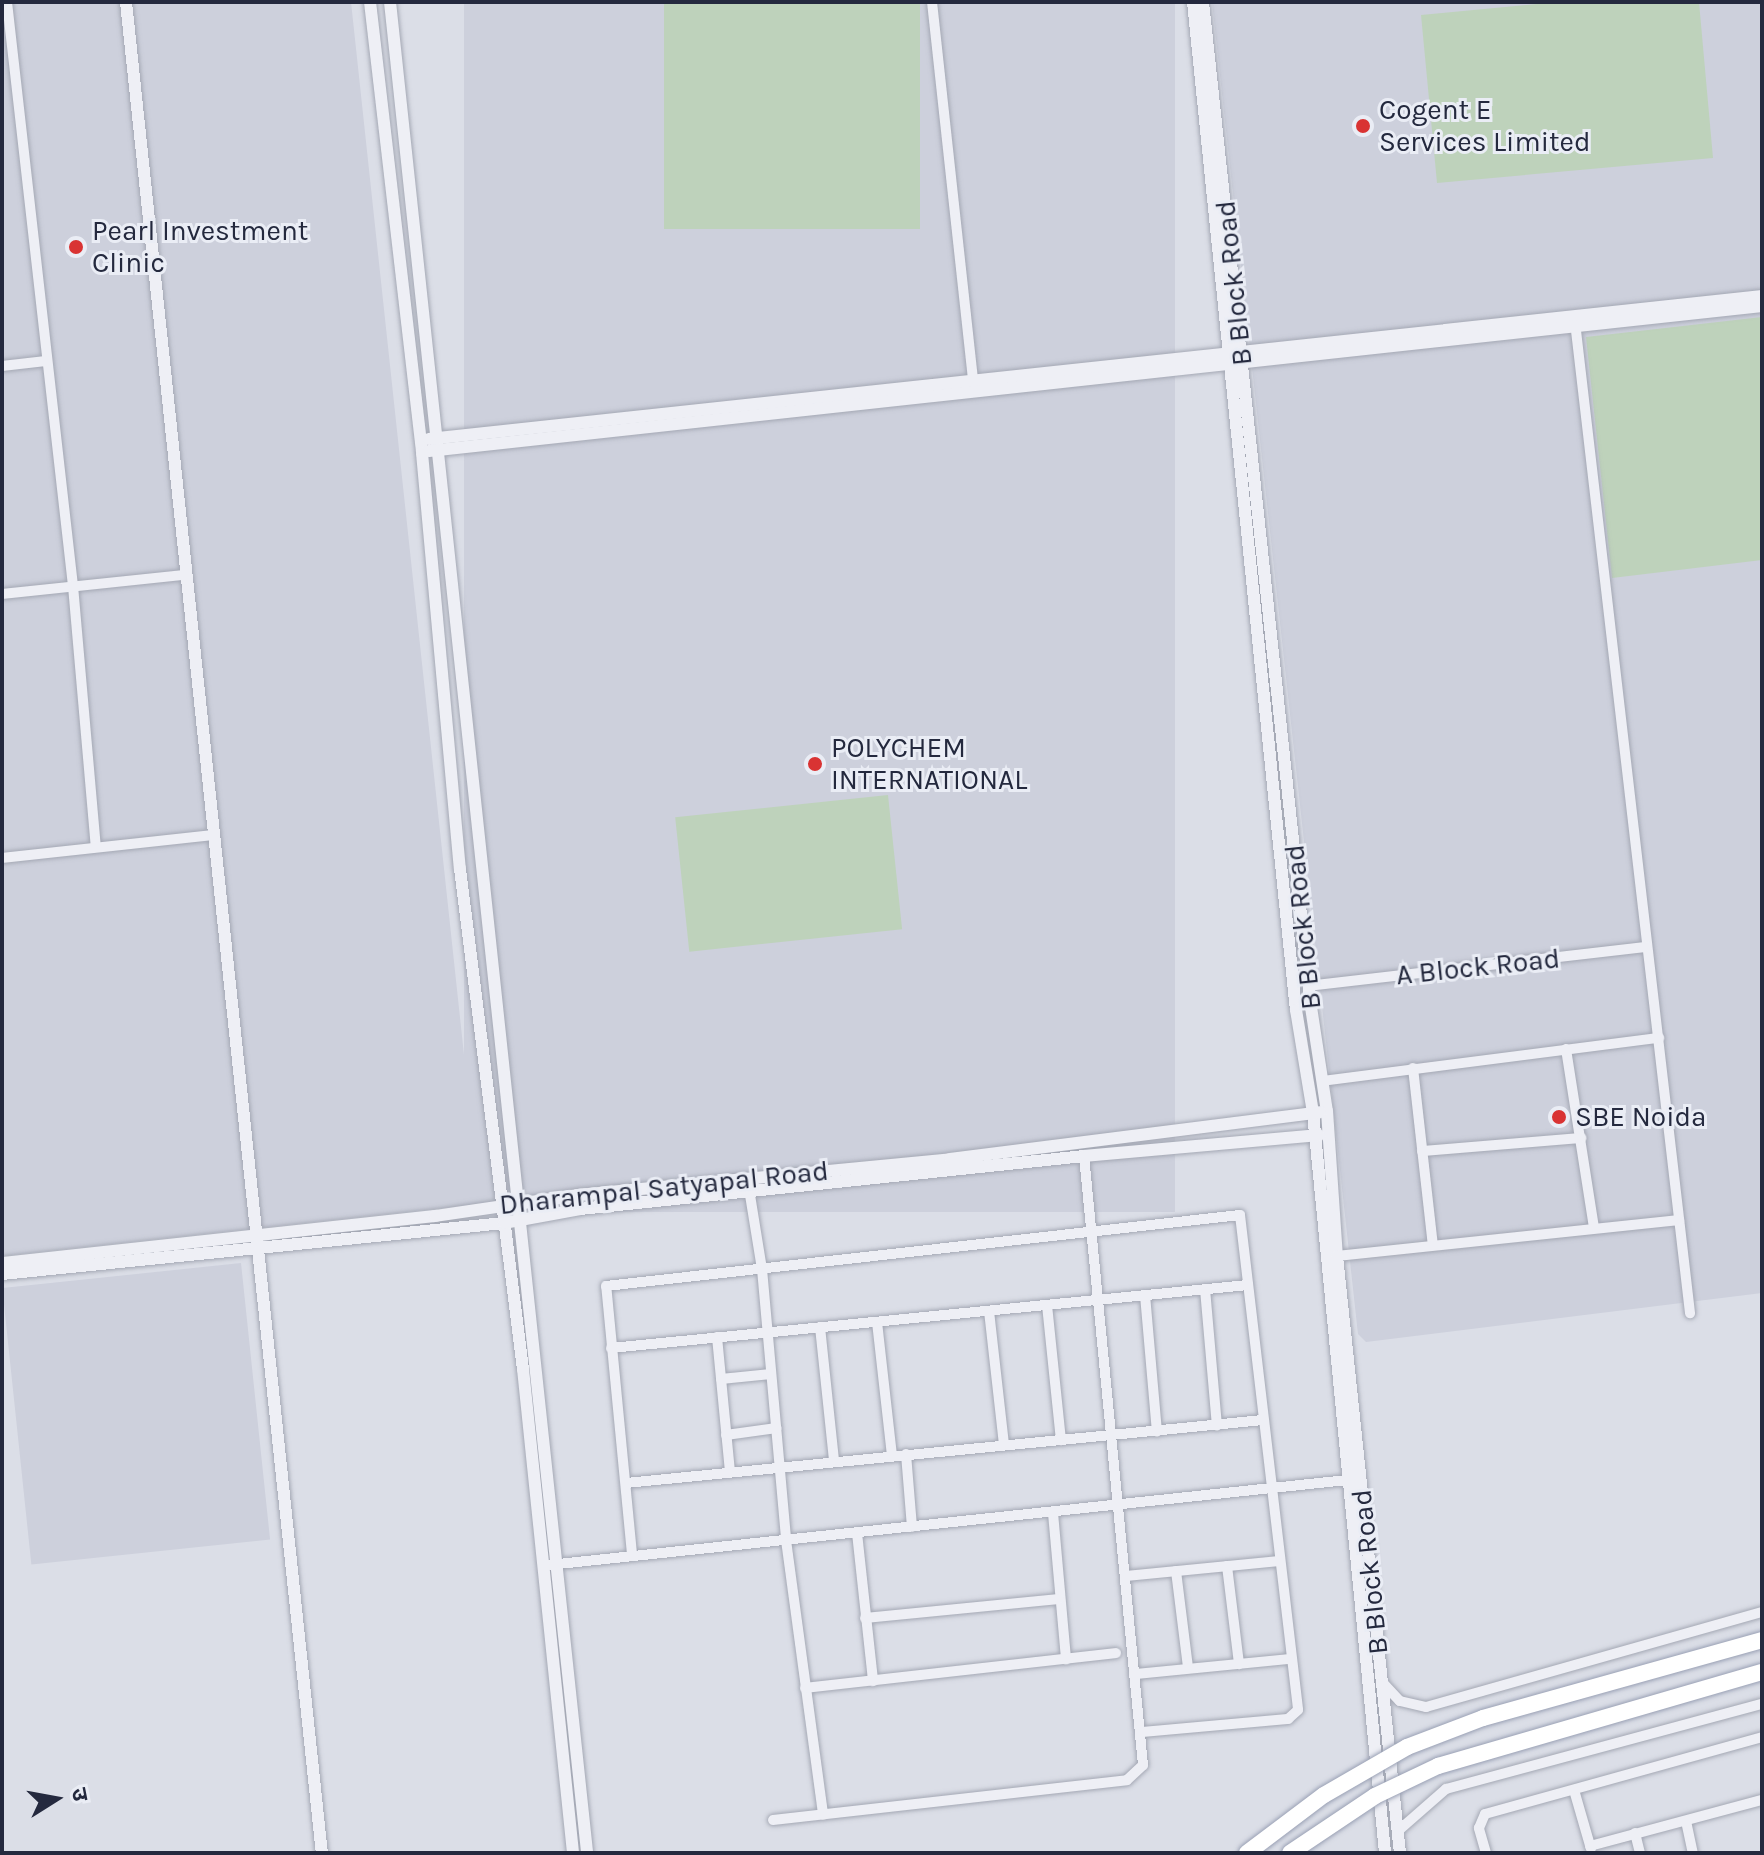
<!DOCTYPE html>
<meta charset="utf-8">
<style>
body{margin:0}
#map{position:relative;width:1764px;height:1855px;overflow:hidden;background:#dbdee7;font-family:Karla,"Noto Sans Devanagari",sans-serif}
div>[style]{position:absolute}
.built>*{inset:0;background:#cdd0dc;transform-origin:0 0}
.green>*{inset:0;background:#bed2bb;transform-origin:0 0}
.roads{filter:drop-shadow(0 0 2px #a4a8b4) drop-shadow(0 0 2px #a4a8b4)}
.minor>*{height:10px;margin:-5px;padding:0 5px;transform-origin:5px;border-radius:5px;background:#eeeff5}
.tertiary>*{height:12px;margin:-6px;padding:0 6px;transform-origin:6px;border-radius:6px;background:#eeeff5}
.bridges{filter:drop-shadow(0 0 2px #99a0b4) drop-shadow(0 0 2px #99a0b4)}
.primary-bridge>*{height:16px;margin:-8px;padding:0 8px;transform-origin:8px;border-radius:8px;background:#fff}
.dots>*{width:22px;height:22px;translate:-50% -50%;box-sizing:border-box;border:4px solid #eaedf5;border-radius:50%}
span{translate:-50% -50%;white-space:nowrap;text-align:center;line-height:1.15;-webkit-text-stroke:6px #eaedf5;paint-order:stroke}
.poi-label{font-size:28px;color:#24293e}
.left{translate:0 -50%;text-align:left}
.street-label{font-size:28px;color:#24293e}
.frame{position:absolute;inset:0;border:4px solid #24293e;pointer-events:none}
.north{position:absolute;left:16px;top:1759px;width:80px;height:80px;-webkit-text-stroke:6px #eaedf5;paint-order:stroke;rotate:79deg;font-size:22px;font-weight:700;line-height:32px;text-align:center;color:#24293e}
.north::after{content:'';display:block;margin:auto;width:28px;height:36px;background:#24293e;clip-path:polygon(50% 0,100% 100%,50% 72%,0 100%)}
</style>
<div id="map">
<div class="built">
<i style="clip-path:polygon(2px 2px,351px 2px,480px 1204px,2px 1256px)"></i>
<i style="left:464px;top:2px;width:711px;height:1210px"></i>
<i style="clip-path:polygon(1212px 2px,1762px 2px,1762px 1293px,1366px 1342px,1358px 1334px)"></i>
<i style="left:241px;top:1263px;width:278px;height:240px;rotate:84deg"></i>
</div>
<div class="green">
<i style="left:664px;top:2px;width:256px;height:227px"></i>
<i style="clip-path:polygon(1558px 2px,1699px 2px,1713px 158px,1437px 183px,1421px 15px)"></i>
<i style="clip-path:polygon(1762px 317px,1762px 560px,1612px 578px,1586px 337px)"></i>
<i style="left:888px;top:795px;width:135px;height:214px;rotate:84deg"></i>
</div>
<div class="roads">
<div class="minor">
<i style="left:7px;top:2px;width:588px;rotate:83.55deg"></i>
<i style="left:73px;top:586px;width:262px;rotate:85deg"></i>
<i style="left:932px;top:2px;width:386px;rotate:83.8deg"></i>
<i style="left:1575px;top:322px;width:998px;rotate:83.38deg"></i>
<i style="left:2px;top:366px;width:44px;rotate:-6.5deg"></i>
<i style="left:2px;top:594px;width:183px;rotate:-6deg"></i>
<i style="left:2px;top:858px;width:212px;rotate:-6.2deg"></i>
<i style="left:1308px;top:986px;width:341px;rotate:-6.6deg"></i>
<i style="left:1566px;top:1049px;width:181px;rotate:81.1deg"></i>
<i style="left:1413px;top:1068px;width:178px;rotate:83.6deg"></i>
<i style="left:1322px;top:1081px;width:340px;rotate:-7.3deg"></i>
<i style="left:1422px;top:1151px;width:160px;rotate:-4.7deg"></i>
<i style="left:750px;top:1195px;width:75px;rotate:80.8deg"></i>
<i style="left:762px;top:1269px;width:272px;rotate:84.9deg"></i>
<i style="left:786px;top:1540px;width:277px;rotate:82.3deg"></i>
<i style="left:1337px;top:1256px;width:344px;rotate:-6deg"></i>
<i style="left:1205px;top:1289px;width:137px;rotate:85deg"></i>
<i style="left:1145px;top:1295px;width:137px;rotate:85deg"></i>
<i style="left:1047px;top:1305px;width:136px;rotate:84.1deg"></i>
<i style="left:989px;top:1311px;width:135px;rotate:83.6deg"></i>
<i style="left:877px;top:1322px;width:134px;rotate:83.6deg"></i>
<i style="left:820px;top:1327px;width:134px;rotate:84deg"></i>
<i style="left:717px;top:1337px;width:135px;rotate:84.5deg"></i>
<i style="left:611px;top:1348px;width:640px;rotate:-5.65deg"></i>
<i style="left:721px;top:1379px;width:50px;rotate:-5.7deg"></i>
<i style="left:726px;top:1435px;width:51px;rotate:-7.8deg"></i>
<i style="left:906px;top:1454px;width:73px;rotate:85.3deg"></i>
<i style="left:626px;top:1483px;width:640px;rotate:-5.65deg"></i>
<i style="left:1053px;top:1513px;width:147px;rotate:84.9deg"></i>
<i style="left:857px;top:1533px;width:149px;rotate:83.8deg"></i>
<i style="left:632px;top:1554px;width:269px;rotate:-95.5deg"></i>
<i style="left:606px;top:1286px;width:638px;rotate:-6.39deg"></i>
<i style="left:1240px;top:1215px;width:498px;rotate:83.3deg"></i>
<i style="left:1298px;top:1710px;width:13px;rotate:138deg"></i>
<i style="left:1288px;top:1719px;width:147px;rotate:174.9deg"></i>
<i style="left:549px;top:1565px;width:803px;rotate:-6.08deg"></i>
<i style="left:1227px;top:1566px;width:99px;rotate:83deg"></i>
<i style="left:1176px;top:1571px;width:97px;rotate:82.9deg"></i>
<i style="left:1126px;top:1576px;width:154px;rotate:-5.6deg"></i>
<i style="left:865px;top:1618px;width:195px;rotate:-5.6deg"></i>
<i style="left:1136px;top:1674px;width:155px;rotate:-5.6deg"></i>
<i style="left:1382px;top:1682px;width:26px;rotate:47deg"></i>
<i style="left:1400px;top:1701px;width:27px;rotate:13deg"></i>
<i style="left:1426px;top:1707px;width:349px;rotate:-15.8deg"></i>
<i style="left:805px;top:1688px;width:313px;rotate:-6.4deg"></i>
<i style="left:1574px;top:1790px;width:61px;rotate:73.9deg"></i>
<i style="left:773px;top:1820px;width:356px;rotate:-6.4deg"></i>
<i style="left:1127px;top:1780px;width:22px;rotate:-43deg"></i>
<i style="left:1143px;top:1765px;width:612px;rotate:-95.53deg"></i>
<i style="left:1686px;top:1821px;width:33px;rotate:78deg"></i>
<i style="left:1398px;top:1831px;width:64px;rotate:-41.2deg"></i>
<i style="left:1446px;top:1789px;width:327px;rotate:-15.1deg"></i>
<i style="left:1635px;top:1833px;width:21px;rotate:76deg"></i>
<i style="left:1590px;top:1846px;width:178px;rotate:-15deg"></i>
<i style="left:1486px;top:1853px;width:26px;rotate:-106deg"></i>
<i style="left:1479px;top:1828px;width:15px;rotate:-67deg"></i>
<i style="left:1485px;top:1814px;width:288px;rotate:-15.5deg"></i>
</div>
<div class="tertiary">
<i style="left:126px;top:2px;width:1861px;rotate:83.96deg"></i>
<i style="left:370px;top:2px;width:454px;rotate:83.4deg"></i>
<i style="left:422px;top:453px;width:418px;rotate:84.8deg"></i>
<i style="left:460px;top:869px;width:504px;rotate:82.82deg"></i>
<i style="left:523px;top:1369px;width:487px;rotate:84.1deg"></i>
<i style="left:390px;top:2px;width:1861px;rotate:83.92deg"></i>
<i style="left:1193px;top:2px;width:1013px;rotate:84.17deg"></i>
<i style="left:1296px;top:1010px;width:104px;rotate:80.6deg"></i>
<i style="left:1313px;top:1113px;width:743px;rotate:84.44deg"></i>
<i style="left:1203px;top:2px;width:1011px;rotate:83.87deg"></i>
<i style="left:1311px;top:1007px;width:105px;rotate:81.3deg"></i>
<i style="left:1327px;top:1111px;width:145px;rotate:86.1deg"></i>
<i style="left:1337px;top:1256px;width:600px;rotate:83.98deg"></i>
<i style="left:429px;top:439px;width:1341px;rotate:-6.12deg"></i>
<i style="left:429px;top:451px;width:1341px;rotate:-6.21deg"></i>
<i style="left:2px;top:1263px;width:436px;rotate:-6.2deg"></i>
<i style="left:435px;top:1216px;width:146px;rotate:-8.3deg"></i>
<i style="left:579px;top:1195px;width:373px;rotate:-5.5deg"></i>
<i style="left:950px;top:1159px;width:373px;rotate:-7.2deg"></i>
<i style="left:2px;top:1274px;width:505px;rotate:-5.8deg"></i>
<i style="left:504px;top:1223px;width:77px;rotate:-10.4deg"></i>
<i style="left:580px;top:1209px;width:507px;rotate:-6deg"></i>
<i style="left:1084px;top:1156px;width:236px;rotate:-5.1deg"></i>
</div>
</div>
<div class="bridges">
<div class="primary-bridge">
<i style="left:1247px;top:1853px;width:96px;rotate:-37deg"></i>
<i style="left:1324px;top:1795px;width:96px;rotate:-30deg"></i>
<i style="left:1407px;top:1747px;width:81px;rotate:-20.9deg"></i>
<i style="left:1483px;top:1718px;width:290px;rotate:-15.6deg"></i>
<i style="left:1290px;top:1853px;width:102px;rotate:-33.8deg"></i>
<i style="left:1375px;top:1796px;width:70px;rotate:-25.5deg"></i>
<i style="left:1438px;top:1766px;width:337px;rotate:-16.2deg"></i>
</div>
</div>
<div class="dots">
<i style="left:1363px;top:126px;background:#d93333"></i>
<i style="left:76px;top:247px;background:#d93333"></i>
<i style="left:815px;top:764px;background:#d93333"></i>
<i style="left:1559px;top:1117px;background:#d93333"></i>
</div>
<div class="poi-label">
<span class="left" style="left:1379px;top:126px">Cogent E<br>Services Limited</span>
<span class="left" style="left:92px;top:247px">Pearl Investment<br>Clinic</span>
<span class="left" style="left:831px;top:764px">POLYCHEM<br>INTERNATIONAL</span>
<span class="left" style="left:1575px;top:1117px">SBE Noida</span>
</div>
<div class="street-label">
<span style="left:1234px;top:283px;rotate:-96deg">B Block Road</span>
<span style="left:1303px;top:927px;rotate:-96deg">B Block Road</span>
<span style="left:1478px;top:967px;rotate:-6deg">A Block Road</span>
<span style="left:664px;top:1188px;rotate:-6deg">Dharampal Satyapal Road</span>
<span style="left:1370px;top:1572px;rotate:-96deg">B Block Road</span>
</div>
<div class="frame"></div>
<div class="north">उ</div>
</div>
